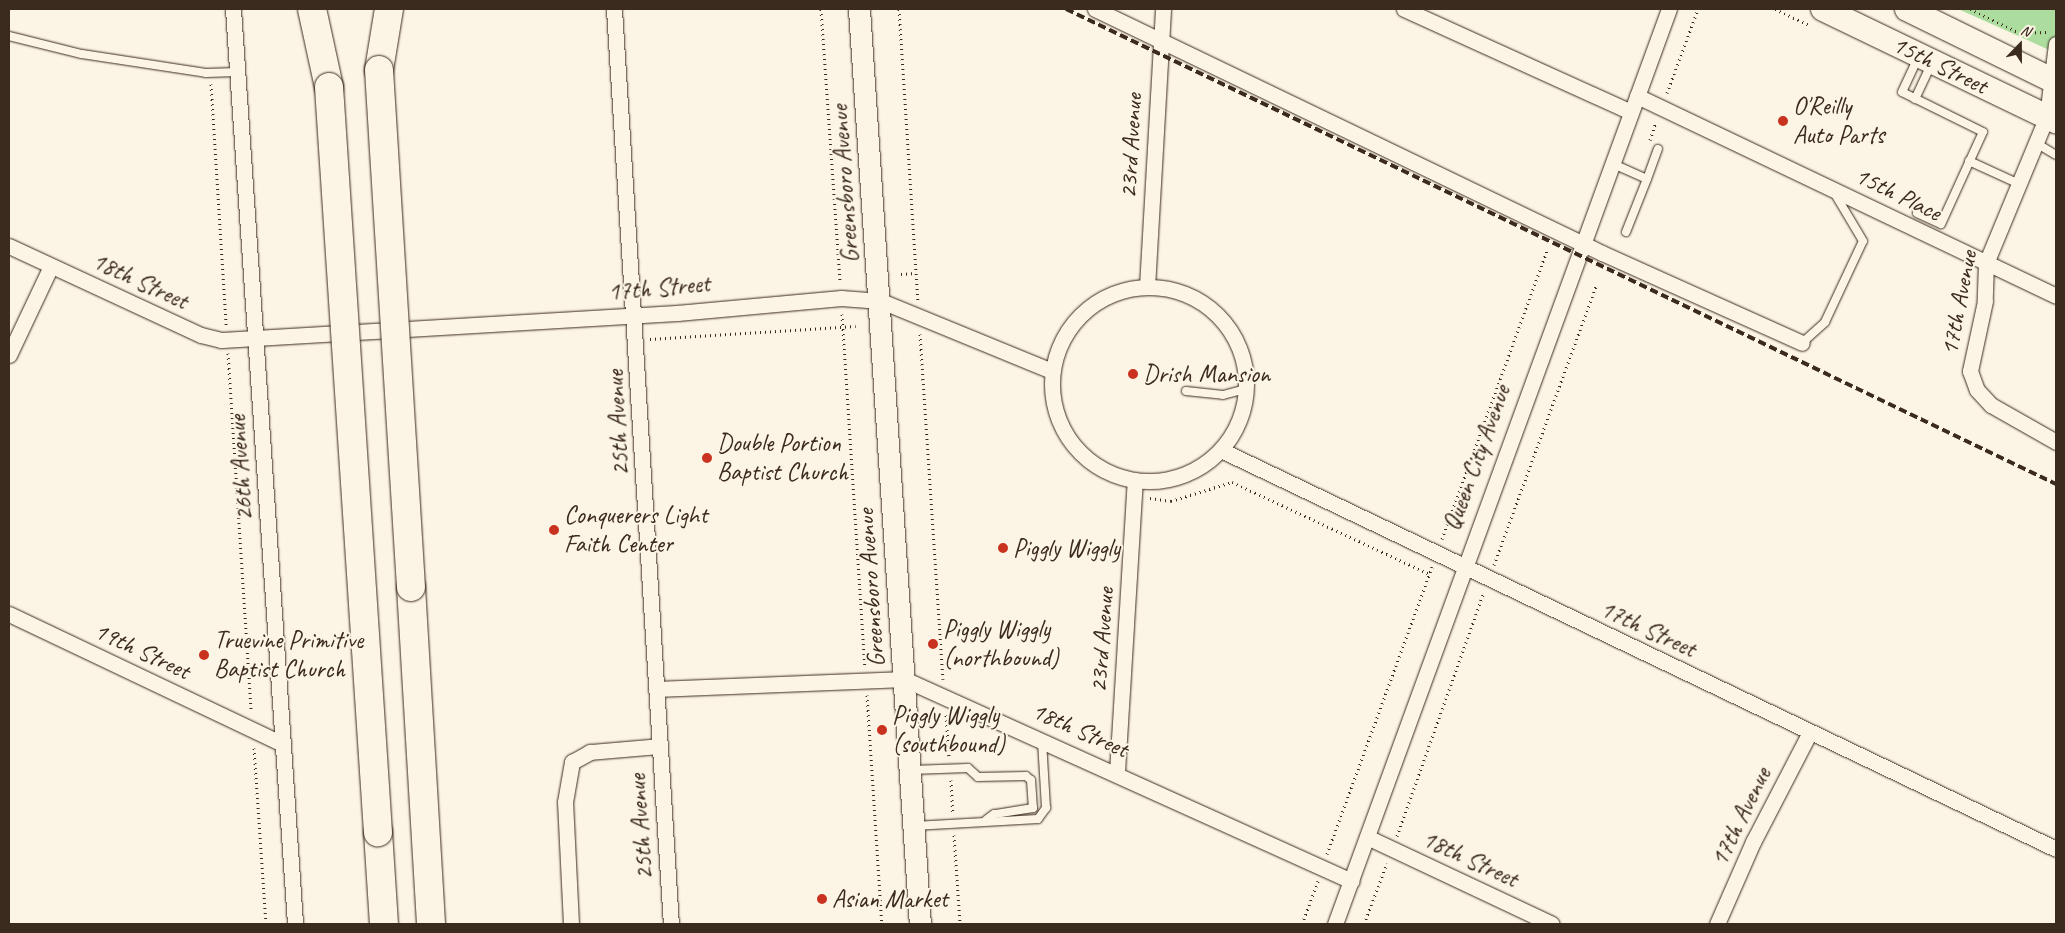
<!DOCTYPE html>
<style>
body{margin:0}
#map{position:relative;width:2065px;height:933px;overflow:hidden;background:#fcf5e5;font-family:Caveat,sans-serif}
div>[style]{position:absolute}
.green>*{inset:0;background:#acdd9e}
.path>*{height:3px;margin-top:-1.5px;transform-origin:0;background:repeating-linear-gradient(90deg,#3b2a1e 0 1px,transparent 0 5px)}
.roads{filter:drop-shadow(0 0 1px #3b2a1e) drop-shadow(0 0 1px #3b2a1e)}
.service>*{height:8px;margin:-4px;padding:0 4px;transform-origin:4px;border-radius:4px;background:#fcf5e5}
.minor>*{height:15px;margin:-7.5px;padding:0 7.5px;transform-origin:7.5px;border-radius:7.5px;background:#fcf5e5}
.minor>.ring{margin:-7.5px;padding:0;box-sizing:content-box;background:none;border:15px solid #fcf5e5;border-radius:50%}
.secondary>*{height:21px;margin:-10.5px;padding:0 10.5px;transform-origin:10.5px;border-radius:10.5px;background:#fcf5e5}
.primary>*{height:24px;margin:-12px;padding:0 12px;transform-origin:12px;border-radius:12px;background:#fcf5e5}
.motorway>*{height:28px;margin:-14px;padding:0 14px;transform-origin:14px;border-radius:14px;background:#fcf5e5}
.rail>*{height:4px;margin-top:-2px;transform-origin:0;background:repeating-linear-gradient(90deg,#3b2a1e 0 8px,transparent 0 12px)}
.bridges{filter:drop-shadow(0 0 1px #3b2a1e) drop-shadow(0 0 1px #3b2a1e)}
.motorway-bridge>*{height:28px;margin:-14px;padding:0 14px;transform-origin:14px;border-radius:14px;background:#fcf5e5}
.dots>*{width:14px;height:14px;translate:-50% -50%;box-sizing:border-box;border:2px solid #fcf5e5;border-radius:50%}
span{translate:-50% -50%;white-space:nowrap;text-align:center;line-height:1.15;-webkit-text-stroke:4px #fcf5e5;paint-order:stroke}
.street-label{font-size:25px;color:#3b2a1e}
.poi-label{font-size:25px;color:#3b2a1e}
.left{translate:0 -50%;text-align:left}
.frame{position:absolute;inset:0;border:10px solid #3b2a1e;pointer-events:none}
.north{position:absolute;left:1995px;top:20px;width:50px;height:50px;-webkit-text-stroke:4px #fcf5e5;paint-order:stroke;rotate:22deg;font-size:14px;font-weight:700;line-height:20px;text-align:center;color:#3b2a1e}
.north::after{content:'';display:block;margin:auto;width:18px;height:22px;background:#3b2a1e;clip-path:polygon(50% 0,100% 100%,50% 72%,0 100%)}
</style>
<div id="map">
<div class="green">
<i style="clip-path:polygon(1958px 9px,2056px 9px,2056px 53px)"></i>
</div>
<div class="path">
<i style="left:821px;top:9px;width:274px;rotate:86deg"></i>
<i style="left:899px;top:9px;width:292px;rotate:86.3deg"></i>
<i style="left:1775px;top:9px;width:38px;rotate:25deg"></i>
<i style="left:1970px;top:9px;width:55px;rotate:25.6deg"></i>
<i style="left:2020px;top:33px;width:27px;rotate:-2deg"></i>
<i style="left:211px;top:84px;width:241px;rotate:86.4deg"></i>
<i style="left:1667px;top:93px;width:90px;rotate:-69.7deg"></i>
<i style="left:1650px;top:140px;width:19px;rotate:-72deg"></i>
<i style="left:901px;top:274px;width:15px;rotate:-4deg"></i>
<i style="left:842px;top:314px;width:354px;rotate:86.3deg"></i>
<i style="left:920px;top:334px;width:346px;rotate:86.2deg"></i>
<i style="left:650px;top:339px;width:206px;rotate:-3.6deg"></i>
<i style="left:228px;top:353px;width:359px;rotate:86.3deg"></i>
<i style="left:1150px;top:498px;width:21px;rotate:8deg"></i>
<i style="left:1171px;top:501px;width:64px;rotate:-17.3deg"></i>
<i style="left:1232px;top:482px;width:217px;rotate:25deg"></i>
<i style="left:1442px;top:539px;width:307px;rotate:-70deg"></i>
<i style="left:1494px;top:565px;width:299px;rotate:-69.9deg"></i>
<i style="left:867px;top:695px;width:229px;rotate:86.3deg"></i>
<i style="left:946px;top:715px;width:41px;rotate:85.8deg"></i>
<i style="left:254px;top:748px;width:176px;rotate:86.1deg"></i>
<i style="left:951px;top:780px;width:34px;rotate:87deg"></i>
<i style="left:954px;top:835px;width:89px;rotate:86.1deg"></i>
<i style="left:1397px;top:836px;width:259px;rotate:-70.4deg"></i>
<i style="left:1327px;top:854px;width:306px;rotate:-69.9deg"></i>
<i style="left:1302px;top:924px;width:46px;rotate:-69.6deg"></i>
<i style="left:1364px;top:924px;width:65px;rotate:-69.3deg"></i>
</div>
<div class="roads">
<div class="service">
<i style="left:9px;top:36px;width:75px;rotate:13.9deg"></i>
<i style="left:82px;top:54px;width:125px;rotate:8.7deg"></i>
<i style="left:206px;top:73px;width:32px;rotate:-2deg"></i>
<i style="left:1915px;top:99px;width:38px;rotate:-65deg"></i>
<i style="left:2036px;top:143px;width:23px;rotate:31deg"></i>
<i style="left:1969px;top:161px;width:55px;rotate:24.7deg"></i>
<i style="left:1611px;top:163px;width:39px;rotate:24deg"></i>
<i style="left:1647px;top:179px;width:32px;rotate:-70deg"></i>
<i style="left:1917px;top:213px;width:26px;rotate:25deg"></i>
<i style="left:1941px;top:224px;width:101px;rotate:-65.5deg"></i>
<i style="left:1983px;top:132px;width:90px;rotate:-153.7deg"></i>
<i style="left:1902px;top:92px;width:38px;rotate:-65deg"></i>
<i style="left:1626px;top:232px;width:57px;rotate:-68.4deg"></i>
<i style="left:1802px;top:343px;width:31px;rotate:-42deg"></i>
<i style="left:1825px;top:322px;width:89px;rotate:-64.9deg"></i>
<i style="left:1863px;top:241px;width:55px;rotate:-120.8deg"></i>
<i style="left:1186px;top:391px;width:37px;rotate:6deg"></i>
<i style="left:1223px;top:395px;width:24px;rotate:-15deg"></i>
<i style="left:911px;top:770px;width:57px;rotate:-2deg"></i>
<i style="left:968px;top:768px;width:13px;rotate:42deg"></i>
<i style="left:978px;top:777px;width:48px;rotate:-1.2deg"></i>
<i style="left:1026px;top:776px;width:6px;rotate:39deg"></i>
<i style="left:1031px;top:780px;width:28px;rotate:86deg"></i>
<i style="left:1033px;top:808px;width:39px;rotate:171deg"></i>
<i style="left:994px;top:814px;width:10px;rotate:143deg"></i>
<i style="left:914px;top:826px;width:124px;rotate:-3.2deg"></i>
<i style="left:1038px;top:819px;width:14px;rotate:-54deg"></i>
<i style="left:1046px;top:808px;width:68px;rotate:-93.4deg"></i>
</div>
<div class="minor">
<i style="left:233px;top:9px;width:917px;rotate:86.12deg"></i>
<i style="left:614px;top:9px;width:917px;rotate:86.44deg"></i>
<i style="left:1095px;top:9px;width:563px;rotate:25.7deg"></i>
<i style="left:1602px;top:253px;width:219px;rotate:24.2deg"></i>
<i style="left:1404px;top:9px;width:249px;rotate:24.4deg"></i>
<i style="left:2056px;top:44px;width:73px;rotate:97.1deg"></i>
<i style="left:2047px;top:116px;width:159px;rotate:112.5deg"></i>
<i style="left:1986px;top:263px;width:38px;rotate:92deg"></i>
<i style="left:1985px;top:301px;width:72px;rotate:102.1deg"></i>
<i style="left:1970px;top:371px;width:20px;rotate:70deg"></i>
<i style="left:1977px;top:390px;width:21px;rotate:47deg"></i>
<i style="left:1991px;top:405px;width:75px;rotate:29.6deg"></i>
<i style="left:1637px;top:96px;width:464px;rotate:25.5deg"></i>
<i style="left:9px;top:246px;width:212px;rotate:24.9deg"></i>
<i style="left:201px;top:335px;width:21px;rotate:14deg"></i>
<i style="left:221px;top:340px;width:457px;rotate:-3.4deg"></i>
<i style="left:677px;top:313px;width:165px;rotate:-5.2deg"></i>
<i style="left:841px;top:298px;width:40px;rotate:4.3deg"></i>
<i style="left:881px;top:301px;width:185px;rotate:22.3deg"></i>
<i class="ring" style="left:1052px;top:287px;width:179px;height:179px"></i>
<i style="left:1147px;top:287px;width:278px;rotate:-86.7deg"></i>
<i style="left:9px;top:355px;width:98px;rotate:-64.7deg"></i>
<i style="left:1221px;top:450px;width:925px;rotate:25.54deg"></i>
<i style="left:9px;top:614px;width:303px;rotate:25.4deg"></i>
<i style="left:657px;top:689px;width:247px;rotate:-2.3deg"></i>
<i style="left:904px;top:679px;width:491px;rotate:24.3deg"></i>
<i style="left:1117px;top:772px;width:292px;rotate:-86.5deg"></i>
<i style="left:1367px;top:837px;width:204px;rotate:25.2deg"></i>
<i style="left:571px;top:924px;width:122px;rotate:-92.8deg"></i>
<i style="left:565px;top:802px;width:41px;rotate:-80.1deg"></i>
<i style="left:572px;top:762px;width:21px;rotate:-29deg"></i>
<i style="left:590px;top:752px;width:70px;rotate:-4.9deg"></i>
<i style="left:1335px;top:924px;width:974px;rotate:-69.95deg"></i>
<i style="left:1717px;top:924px;width:90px;rotate:-66.3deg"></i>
<i style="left:1753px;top:842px;width:124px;rotate:-62.6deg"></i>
</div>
<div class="secondary">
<i style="left:859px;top:9px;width:917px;rotate:86.19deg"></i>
</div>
<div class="primary">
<i style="left:1823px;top:9px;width:259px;rotate:25.7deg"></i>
<i style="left:1907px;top:9px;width:166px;rotate:26.1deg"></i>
</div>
<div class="motorway">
<i style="left:312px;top:9px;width:80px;rotate:77.7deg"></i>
<i style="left:379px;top:70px;width:62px;rotate:-80.7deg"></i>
<i style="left:411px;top:587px;width:338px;rotate:86.6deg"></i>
<i style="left:378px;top:832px;width:92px;rotate:86.3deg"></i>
</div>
</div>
<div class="rail">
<i style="left:1066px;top:9px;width:1098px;rotate:25.63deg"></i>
</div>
<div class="bridges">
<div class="motorway-bridge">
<i style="left:379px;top:70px;width:518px;rotate:86.46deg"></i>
<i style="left:329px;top:87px;width:747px;rotate:86.24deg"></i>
</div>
</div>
<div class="dots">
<i style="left:1783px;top:121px;background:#c8321e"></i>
<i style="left:1133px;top:374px;background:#c8321e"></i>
<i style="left:707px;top:458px;background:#c8321e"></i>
<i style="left:554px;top:530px;background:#c8321e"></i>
<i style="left:1003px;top:548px;background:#c8321e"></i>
<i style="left:933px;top:644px;background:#c8321e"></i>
<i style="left:204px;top:655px;background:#c8321e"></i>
<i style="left:882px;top:730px;background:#c8321e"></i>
<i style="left:822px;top:899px;background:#c8321e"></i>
</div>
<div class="street-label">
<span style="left:1940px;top:65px;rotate:26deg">15th Street</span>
<span style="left:1131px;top:146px;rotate:-87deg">23rd Avenue</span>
<span style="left:845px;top:184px;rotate:-94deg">Greensboro Avenue</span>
<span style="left:1898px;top:194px;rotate:26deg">15th Place</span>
<span style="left:140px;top:281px;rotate:25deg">18th Street</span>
<span style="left:659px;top:288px;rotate:-5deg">17th Street</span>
<span style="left:1959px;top:303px;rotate:-79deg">17th Avenue</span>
<span style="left:618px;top:423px;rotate:-93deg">25th Avenue</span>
<span style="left:1477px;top:458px;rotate:-70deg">Queen City Avenue</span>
<span style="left:241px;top:468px;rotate:-94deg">26th Avenue</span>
<span style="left:871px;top:588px;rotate:-94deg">Greensboro Avenue</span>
<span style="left:1648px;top:629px;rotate:25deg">17th Street</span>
<span style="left:1102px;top:640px;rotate:-86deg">23rd Avenue</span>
<span style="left:142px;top:651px;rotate:25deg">19th Street</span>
<span style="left:1080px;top:730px;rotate:24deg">18th Street</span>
<span style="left:1741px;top:817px;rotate:-64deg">17th Avenue</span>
<span style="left:641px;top:827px;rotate:-94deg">25th Avenue</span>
<span style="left:1470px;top:859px;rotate:25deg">18th Street</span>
</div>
<div class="poi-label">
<span class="left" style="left:1793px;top:121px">O'Reilly<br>Auto Parts</span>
<span class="left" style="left:1143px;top:374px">Drish Mansion</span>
<span class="left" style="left:717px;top:458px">Double Portion<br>Baptist Church</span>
<span class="left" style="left:564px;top:530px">Conquerers Light<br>Faith Center</span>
<span class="left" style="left:1013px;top:548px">Piggly Wiggly</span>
<span class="left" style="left:943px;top:644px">Piggly Wiggly<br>(northbound)</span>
<span class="left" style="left:214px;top:655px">Truevine Primitive<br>Baptist Church</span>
<span class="left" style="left:892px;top:730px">Piggly Wiggly<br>(southbound)</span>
<span class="left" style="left:832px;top:899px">Asian Market</span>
</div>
<div class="frame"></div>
<div class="north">N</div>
</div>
